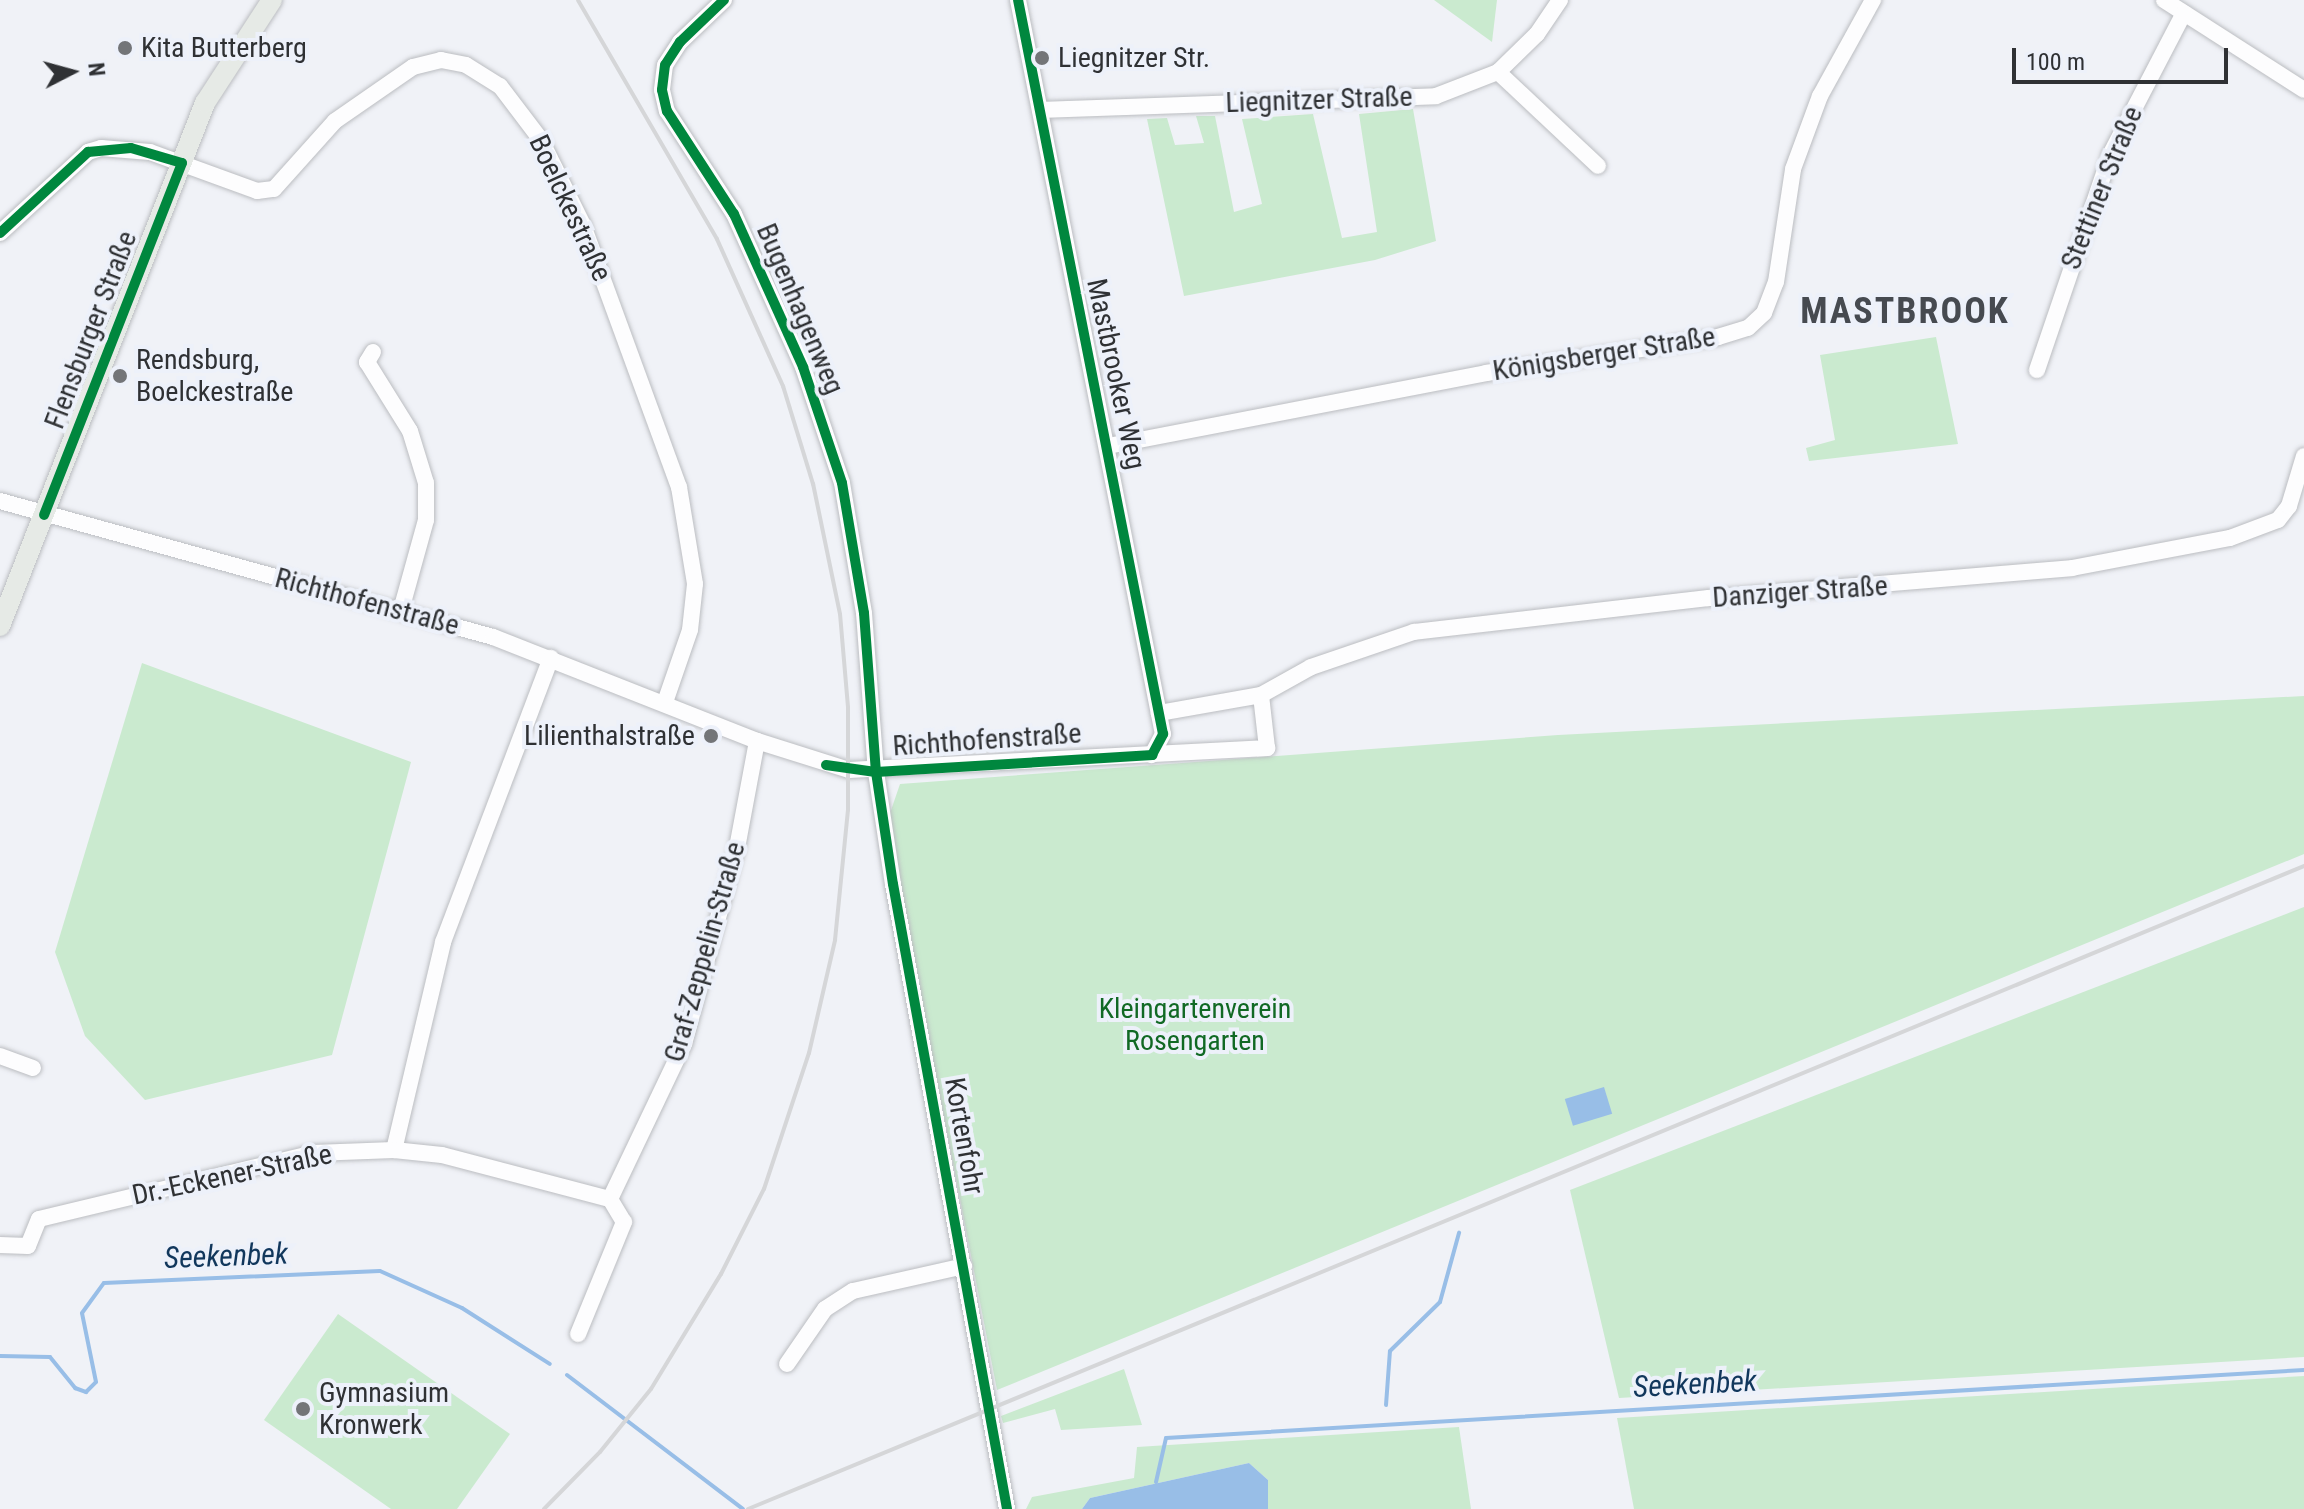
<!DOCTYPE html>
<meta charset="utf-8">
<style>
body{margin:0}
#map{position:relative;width:2304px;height:1509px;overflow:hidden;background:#f0f2f7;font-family:"Roboto Condensed",sans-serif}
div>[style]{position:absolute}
.green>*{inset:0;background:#caeacf}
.water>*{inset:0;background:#98bee7;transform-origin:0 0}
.stream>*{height:4px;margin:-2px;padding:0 2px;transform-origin:2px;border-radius:2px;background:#98bee7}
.roads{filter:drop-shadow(0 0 2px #bbbdc1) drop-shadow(0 0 2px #bbbdc1)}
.minor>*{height:16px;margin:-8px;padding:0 8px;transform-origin:8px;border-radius:8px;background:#fdfdfe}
.major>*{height:20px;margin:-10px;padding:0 10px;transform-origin:10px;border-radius:10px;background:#e6eae6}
.rail>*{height:4px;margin:-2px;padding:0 2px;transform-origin:2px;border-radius:2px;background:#d5d6d8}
.cycleway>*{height:10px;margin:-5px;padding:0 5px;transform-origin:5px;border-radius:5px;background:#00873e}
.dots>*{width:22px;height:22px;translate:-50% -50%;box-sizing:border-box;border:4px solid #edf1fa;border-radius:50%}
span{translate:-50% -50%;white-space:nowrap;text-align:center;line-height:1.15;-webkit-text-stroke:8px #edf1fa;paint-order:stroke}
.poi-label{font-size:28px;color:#2f3134}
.left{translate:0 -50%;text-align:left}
.right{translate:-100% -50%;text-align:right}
.street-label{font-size:28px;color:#2f3134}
.park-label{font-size:28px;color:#116924}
.water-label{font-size:30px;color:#11375c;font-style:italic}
.district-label{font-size:36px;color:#464a50;font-weight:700;letter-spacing:2px}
.north{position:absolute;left:32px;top:32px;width:80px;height:80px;-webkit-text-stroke:6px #edf1fa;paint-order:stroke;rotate:84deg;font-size:22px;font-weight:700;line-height:32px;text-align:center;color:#2f3134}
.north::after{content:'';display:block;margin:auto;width:28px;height:36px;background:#2f3134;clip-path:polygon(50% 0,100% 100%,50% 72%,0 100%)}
.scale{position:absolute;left:2012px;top:48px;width:216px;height:36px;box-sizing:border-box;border:4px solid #2f3134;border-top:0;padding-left:10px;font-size:24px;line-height:28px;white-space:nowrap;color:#2f3134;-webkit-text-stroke:6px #edf1fa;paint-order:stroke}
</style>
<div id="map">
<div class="green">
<i style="clip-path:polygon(1434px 0,1497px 0,1492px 42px)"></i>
<i style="clip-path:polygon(1413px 109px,1436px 241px,1375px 260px,1184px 296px,1147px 119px,1167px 118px,1175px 145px,1204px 143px,1196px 116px,1215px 116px,1234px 212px,1262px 204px,1242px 119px,1313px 114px,1342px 238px,1377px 232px,1359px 114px)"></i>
<i style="clip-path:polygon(1936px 337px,1958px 444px,1809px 461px,1806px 448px,1835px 440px,1820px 355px)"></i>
<i style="clip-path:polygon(142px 663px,411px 762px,332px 1055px,145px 1100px,85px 1036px,55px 952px)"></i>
<i style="clip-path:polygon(2304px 696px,2304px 854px,997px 1390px,887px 822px,900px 784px,1558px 735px)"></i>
<i style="clip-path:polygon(2304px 907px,2304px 1357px,1619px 1398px,1570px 1190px)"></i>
<i style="clip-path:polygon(338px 1314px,510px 1434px,457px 1509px,391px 1509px,264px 1420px)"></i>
<i style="clip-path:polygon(1124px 1369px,1142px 1425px,1061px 1430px,1055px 1409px,1003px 1423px,1001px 1416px)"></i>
<i style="clip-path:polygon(2304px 1376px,2304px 1509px,1634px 1509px,1617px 1418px)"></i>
<i style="clip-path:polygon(1459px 1427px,1471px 1509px,1268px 1509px,1268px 1480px,1249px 1463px,1090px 1498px,1082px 1509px,1026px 1509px,1032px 1497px,1134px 1478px,1137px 1447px)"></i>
</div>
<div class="water">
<i style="left:1604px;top:1087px;width:28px;height:41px;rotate:73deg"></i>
<i style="clip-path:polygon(1249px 1463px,1268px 1480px,1268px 1509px,1082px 1509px,1090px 1498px)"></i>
</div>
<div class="stream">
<i style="left:0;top:1356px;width:50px;rotate:1.1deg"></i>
<i style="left:50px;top:1357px;width:40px;rotate:51deg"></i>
<i style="left:75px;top:1388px;width:12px;rotate:20deg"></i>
<i style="left:86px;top:1392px;width:14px;rotate:-45deg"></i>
<i style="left:96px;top:1382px;width:70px;rotate:-101.5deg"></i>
<i style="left:82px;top:1313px;width:37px;rotate:-54deg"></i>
<i style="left:104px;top:1283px;width:276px;rotate:-2.5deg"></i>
<i style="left:380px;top:1271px;width:90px;rotate:24.3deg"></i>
<i style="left:462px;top:1308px;width:104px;rotate:32.5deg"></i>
<i style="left:567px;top:1375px;width:221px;rotate:37.3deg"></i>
<i style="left:1386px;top:1405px;width:54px;rotate:-85.8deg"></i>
<i style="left:1390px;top:1351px;width:70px;rotate:-44.4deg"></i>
<i style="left:1440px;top:1302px;width:72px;rotate:-74.6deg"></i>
<i style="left:1156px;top:1482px;width:45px;rotate:-77.2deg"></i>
<i style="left:1166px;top:1438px;width:1140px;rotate:-3.42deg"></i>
</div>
<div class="roads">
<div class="minor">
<i style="left:724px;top:0;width:61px;rotate:136.3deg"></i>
<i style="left:680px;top:42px;width:27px;rotate:123deg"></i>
<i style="left:665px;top:65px;width:25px;rotate:97deg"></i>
<i style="left:662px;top:90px;width:22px;rotate:77deg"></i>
<i style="left:667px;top:111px;width:123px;rotate:57deg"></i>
<i style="left:734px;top:214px;width:168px;rotate:65.7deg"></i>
<i style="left:803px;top:367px;width:122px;rotate:71.4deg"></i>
<i style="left:842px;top:483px;width:132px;rotate:80.4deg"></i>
<i style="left:864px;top:613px;width:159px;rotate:85.7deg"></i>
<i style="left:876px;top:772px;width:113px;rotate:81.4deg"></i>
<i style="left:893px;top:884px;width:635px;rotate:79.66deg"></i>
<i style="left:1018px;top:0;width:748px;rotate:78.83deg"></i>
<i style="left:1163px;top:734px;width:24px;rotate:118deg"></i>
<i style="left:2164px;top:0;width:166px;rotate:32.7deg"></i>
<i style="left:1498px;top:72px;width:137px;rotate:43.2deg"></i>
<i style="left:1040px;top:110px;width:396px;rotate:-2deg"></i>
<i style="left:1436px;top:96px;width:66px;rotate:-21.2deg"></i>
<i style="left:1498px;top:72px;width:54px;rotate:-44.3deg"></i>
<i style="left:1537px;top:34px;width:41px;rotate:-55.9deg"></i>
<i style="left:0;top:233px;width:120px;rotate:-42.6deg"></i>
<i style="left:88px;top:152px;width:14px;rotate:-17deg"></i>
<i style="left:101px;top:148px;width:49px;rotate:4.7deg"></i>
<i style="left:150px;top:152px;width:114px;rotate:20deg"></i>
<i style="left:257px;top:191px;width:17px;rotate:-7deg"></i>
<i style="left:274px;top:189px;width:91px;rotate:-48.1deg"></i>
<i style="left:335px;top:121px;width:95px;rotate:-34.7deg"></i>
<i style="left:413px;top:67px;width:29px;rotate:-14deg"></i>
<i style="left:441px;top:60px;width:25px;rotate:11deg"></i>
<i style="left:466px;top:65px;width:40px;rotate:32deg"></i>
<i style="left:500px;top:86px;width:68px;rotate:52.8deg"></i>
<i style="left:541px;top:140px;width:95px;rotate:63.7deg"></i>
<i style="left:583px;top:225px;width:279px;rotate:69.9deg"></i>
<i style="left:679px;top:487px;width:98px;rotate:80.6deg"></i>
<i style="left:695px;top:584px;width:46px;rotate:96.2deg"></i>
<i style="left:690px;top:630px;width:76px;rotate:109.1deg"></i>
<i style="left:373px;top:352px;width:12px;rotate:121deg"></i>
<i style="left:367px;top:362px;width:81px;rotate:58.1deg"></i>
<i style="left:410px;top:431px;width:54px;rotate:72.9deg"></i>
<i style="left:426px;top:483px;width:37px;rotate:90deg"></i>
<i style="left:426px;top:520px;width:93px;rotate:105.5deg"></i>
<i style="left:2037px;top:370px;width:227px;rotate:-71.2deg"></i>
<i style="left:2110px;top:155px;width:160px;rotate:-62.5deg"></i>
<i style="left:1108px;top:446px;width:385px;rotate:-10.9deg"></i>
<i style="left:1486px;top:373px;width:235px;rotate:-8.8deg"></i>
<i style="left:1718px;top:337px;width:31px;rotate:-17deg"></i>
<i style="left:1748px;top:328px;width:22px;rotate:-43deg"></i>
<i style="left:1764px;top:313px;width:33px;rotate:-69deg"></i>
<i style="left:1776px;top:282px;width:114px;rotate:-81.4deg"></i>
<i style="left:1793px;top:169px;width:78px;rotate:-69.7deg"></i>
<i style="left:1820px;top:96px;width:110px;rotate:-61.1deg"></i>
<i style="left:0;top:501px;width:511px;rotate:15.42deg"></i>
<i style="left:493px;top:637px;width:284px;rotate:21.5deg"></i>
<i style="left:757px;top:741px;width:96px;rotate:17.5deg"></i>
<i style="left:849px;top:770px;width:419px;rotate:-3deg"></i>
<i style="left:1267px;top:748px;width:53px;rotate:-96.5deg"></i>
<i style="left:1261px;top:695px;width:104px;rotate:170deg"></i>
<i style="left:1261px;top:695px;width:57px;rotate:-29.2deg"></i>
<i style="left:1311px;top:667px;width:109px;rotate:-18.8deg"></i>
<i style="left:1414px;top:632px;width:297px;rotate:-6.6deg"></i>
<i style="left:1709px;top:598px;width:364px;rotate:-4.7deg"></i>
<i style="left:2072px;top:568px;width:161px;rotate:-10.8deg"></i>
<i style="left:2230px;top:538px;width:51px;rotate:-20.6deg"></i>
<i style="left:2278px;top:520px;width:18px;rotate:-52deg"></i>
<i style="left:2289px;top:506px;width:52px;rotate:-73.3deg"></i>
<i style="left:0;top:1056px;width:35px;rotate:20deg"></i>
<i style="left:394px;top:1150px;width:214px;rotate:-76.7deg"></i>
<i style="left:443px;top:942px;width:304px;rotate:-69.2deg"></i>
<i style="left:610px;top:1199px;width:172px;rotate:-64.5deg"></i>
<i style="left:684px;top:1044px;width:203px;rotate:-74.9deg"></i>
<i style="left:737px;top:848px;width:109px;rotate:-79.4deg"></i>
<i style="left:0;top:1245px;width:28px;rotate:2deg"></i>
<i style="left:28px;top:1246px;width:29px;rotate:-68deg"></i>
<i style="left:39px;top:1219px;width:283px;rotate:-13.5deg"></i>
<i style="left:314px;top:1153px;width:80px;rotate:-2.1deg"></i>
<i style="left:394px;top:1150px;width:48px;rotate:5.9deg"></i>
<i style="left:442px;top:1155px;width:174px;rotate:14.7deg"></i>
<i style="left:610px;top:1199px;width:27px;rotate:59deg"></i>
<i style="left:624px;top:1222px;width:121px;rotate:112.3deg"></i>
<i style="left:787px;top:1364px;width:67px;rotate:-55.4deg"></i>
<i style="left:825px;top:1309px;width:33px;rotate:-33deg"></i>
<i style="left:853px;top:1291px;width:114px;rotate:-12.7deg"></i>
</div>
<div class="major">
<i style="left:0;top:626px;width:562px;rotate:-68.6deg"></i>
<i style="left:205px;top:103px;width:123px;rotate:-57deg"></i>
</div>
</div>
<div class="rail">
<i style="left:544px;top:1509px;width:80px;rotate:-45.5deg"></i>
<i style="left:600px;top:1452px;width:81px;rotate:-51deg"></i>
<i style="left:651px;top:1389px;width:135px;rotate:-58.7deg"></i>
<i style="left:721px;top:1274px;width:95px;rotate:-63.2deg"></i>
<i style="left:764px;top:1189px;width:143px;rotate:-71.7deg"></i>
<i style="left:809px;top:1053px;width:116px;rotate:-77deg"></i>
<i style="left:835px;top:940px;width:131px;rotate:-84.3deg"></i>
<i style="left:848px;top:810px;width:103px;rotate:-90deg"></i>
<i style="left:848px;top:707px;width:93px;rotate:-94.9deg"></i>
<i style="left:840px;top:614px;width:133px;rotate:-101.7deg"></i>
<i style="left:813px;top:484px;width:102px;rotate:-107deg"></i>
<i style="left:783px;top:386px;width:161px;rotate:-114.2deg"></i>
<i style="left:717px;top:239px;width:276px;rotate:-120.2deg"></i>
<i style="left:748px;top:1509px;width:1684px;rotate:-22.45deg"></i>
</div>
<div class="cycleway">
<i style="left:724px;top:0;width:61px;rotate:136.3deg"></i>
<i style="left:680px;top:42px;width:27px;rotate:123deg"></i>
<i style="left:665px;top:65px;width:25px;rotate:97deg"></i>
<i style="left:662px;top:90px;width:22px;rotate:77deg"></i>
<i style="left:667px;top:111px;width:123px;rotate:57deg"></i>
<i style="left:734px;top:214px;width:168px;rotate:65.7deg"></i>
<i style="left:803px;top:367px;width:122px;rotate:71.4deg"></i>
<i style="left:842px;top:483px;width:132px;rotate:80.4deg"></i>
<i style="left:864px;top:613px;width:159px;rotate:85.7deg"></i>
<i style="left:876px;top:772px;width:113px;rotate:81.4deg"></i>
<i style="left:893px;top:884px;width:635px;rotate:79.66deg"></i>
<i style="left:0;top:233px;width:120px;rotate:-42.6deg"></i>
<i style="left:88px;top:152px;width:43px;rotate:-5.3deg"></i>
<i style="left:131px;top:148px;width:53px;rotate:16.4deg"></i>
<i style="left:182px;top:163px;width:378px;rotate:111.4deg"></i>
<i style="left:826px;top:765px;width:50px;rotate:8deg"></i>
<i style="left:876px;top:772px;width:277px;rotate:-3.5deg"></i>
<i style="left:1152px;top:755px;width:24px;rotate:-62deg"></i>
<i style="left:1163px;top:734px;width:748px;rotate:-101.17deg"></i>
</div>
<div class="dots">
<i style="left:125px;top:48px;background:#737578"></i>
<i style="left:1042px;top:58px;background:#737578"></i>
<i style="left:120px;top:376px;background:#737578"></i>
<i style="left:711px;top:736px;background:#737578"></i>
<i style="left:303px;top:1409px;background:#737578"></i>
</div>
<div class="poi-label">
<span class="left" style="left:141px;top:48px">Kita Butterberg</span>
<span class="left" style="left:1058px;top:58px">Liegnitzer Str.</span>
<span class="left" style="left:136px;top:376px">Rendsburg,<br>Boelckestraße</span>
<span class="right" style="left:695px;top:736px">Lilienthalstraße</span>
<span class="left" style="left:319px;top:1409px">Gymnasium<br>Kronwerk</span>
</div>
<div class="street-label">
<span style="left:1319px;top:100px;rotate:-2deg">Liegnitzer Straße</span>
<span style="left:2102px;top:188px;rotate:-68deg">Stettiner Straße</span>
<span style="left:570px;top:208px;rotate:65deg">Boelckestraße</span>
<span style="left:800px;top:309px;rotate:67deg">Bugenhagenweg</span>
<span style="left:91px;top:330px;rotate:-69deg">Flensburger Straße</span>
<span style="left:1604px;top:354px;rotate:-9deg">Königsberger Straße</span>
<span style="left:1116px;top:374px;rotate:78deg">Mastbrooker Weg</span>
<span style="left:1800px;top:592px;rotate:-4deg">Danziger Straße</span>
<span style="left:367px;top:602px;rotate:15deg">Richthofenstraße</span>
<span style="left:987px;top:740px;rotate:-4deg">Richthofenstraße</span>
<span style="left:705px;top:952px;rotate:-74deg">Graf-Zeppelin-Straße</span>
<span style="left:964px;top:1136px;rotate:80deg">Kortenfohr</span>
<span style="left:232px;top:1175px;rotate:-12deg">Dr.-Eckener-Straße</span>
</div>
<div class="park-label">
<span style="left:1195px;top:1025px">Kleingartenverein<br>Rosengarten</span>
</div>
<div class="water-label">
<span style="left:226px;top:1256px;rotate:-2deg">Seekenbek</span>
<span style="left:1695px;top:1384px;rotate:-3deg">Seekenbek</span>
</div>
<div class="district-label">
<span style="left:1905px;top:312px">MASTBROOK</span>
</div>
<div class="north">N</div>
<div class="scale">100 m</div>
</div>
